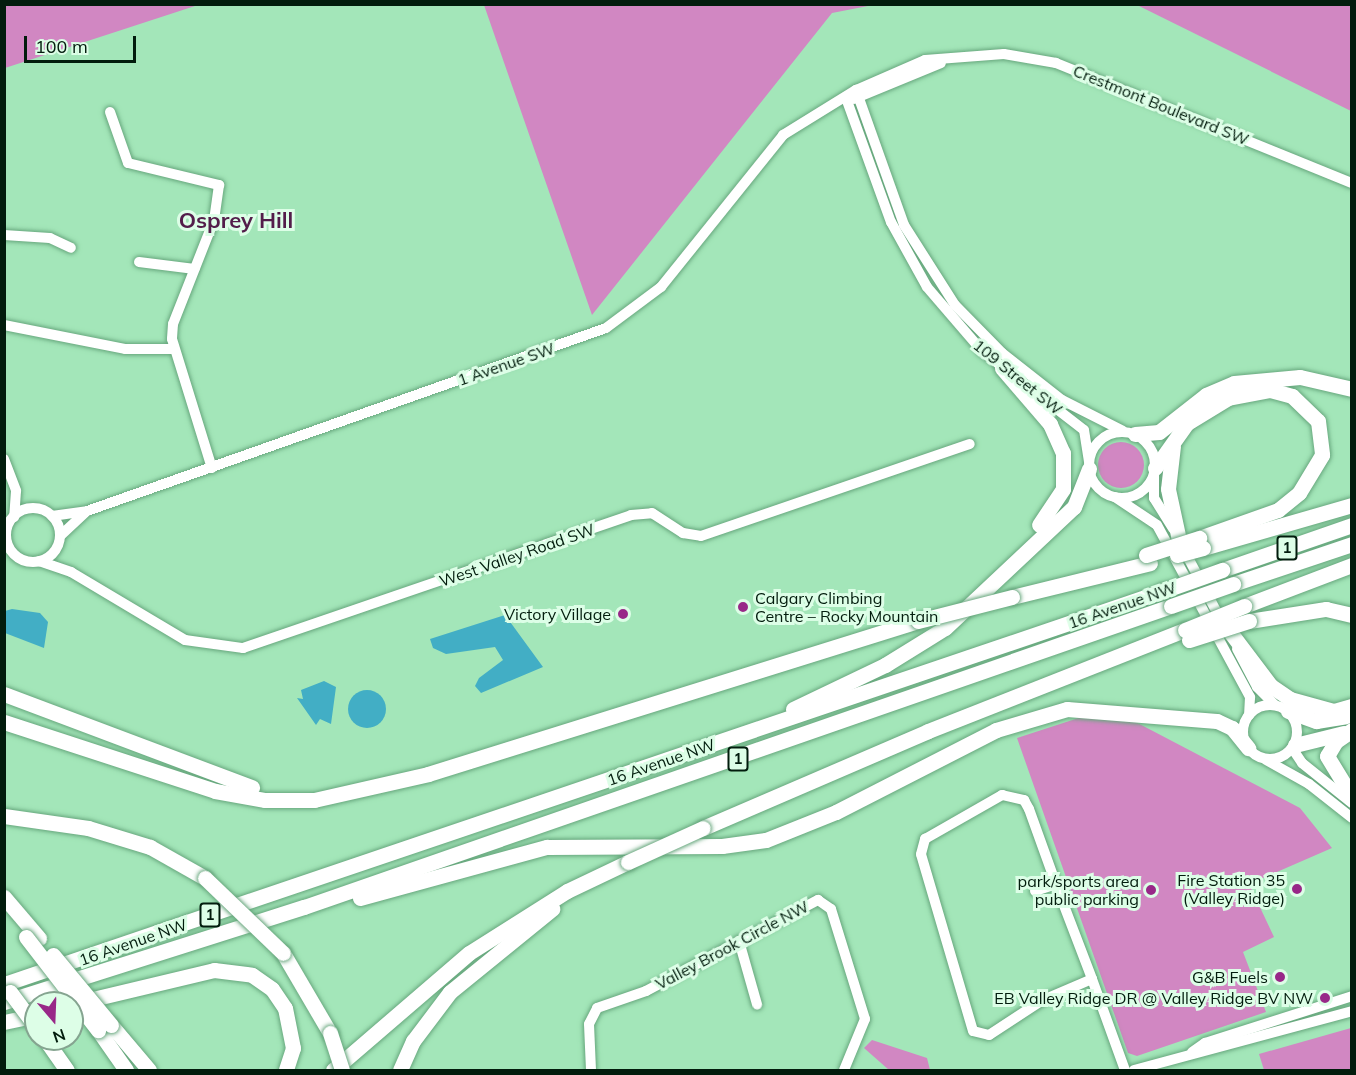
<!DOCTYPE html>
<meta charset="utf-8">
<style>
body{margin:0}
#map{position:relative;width:1356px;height:1075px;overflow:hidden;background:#a3e6b9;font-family:Mulish,sans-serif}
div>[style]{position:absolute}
.green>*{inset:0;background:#d187c2}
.round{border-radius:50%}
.water>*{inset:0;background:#42aec5}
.roads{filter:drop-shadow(0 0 2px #67a77d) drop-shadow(0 0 2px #67a77d)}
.minor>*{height:10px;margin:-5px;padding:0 5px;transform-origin:5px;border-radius:5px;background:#fff}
.minor>.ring{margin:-5px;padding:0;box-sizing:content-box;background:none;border:10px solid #fff;border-radius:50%}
.highway>*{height:15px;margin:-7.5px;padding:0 7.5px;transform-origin:7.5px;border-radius:7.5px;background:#fff}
.bridges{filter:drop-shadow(0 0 2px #67a77d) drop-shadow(0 0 2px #67a77d)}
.highway-bridge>*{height:15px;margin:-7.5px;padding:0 7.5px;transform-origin:7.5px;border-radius:7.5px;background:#fff}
.dots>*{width:16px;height:16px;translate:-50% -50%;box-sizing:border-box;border:3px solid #ddfee7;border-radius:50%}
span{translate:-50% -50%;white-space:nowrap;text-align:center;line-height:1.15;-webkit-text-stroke:6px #ddfee7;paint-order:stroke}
.shield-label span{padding:2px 4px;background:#ddfee7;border:2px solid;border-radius:4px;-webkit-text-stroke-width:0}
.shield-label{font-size:15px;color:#021c0d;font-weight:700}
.street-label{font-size:16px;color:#021c0d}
.poi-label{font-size:16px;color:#021c0d}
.left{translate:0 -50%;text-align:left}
.right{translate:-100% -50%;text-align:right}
.district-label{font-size:22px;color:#531d4a;font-weight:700}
.frame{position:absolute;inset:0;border:6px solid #021c0d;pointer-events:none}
.north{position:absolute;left:24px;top:991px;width:60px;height:60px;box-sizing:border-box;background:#ddfee7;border:2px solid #85a490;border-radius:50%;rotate:161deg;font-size:16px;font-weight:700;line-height:24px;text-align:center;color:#021c0d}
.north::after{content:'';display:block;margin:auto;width:21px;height:27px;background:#982888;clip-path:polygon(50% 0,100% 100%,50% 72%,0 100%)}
.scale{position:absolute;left:24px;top:36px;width:112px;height:27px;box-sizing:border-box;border:3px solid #021c0d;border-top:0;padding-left:8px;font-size:18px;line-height:21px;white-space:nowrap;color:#021c0d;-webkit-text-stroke:4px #ddfee7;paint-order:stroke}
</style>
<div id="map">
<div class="green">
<i style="clip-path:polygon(4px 5px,5px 4px,198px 5px,5px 68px)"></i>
<i style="clip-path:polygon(484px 5px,484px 4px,873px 5px,832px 13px,592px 315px)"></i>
<i style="clip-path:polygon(1137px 5px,1351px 5px,1351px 111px)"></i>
<i class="round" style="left:1098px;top:442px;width:46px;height:46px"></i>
<i style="clip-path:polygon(1097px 712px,1128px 718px,1300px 808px,1332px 848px,1249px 884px,1274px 937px,1243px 952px,1266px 1012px,1137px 1056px,1128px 1053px,1017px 738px)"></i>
<i style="clip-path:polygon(1351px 1028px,1351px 1070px,1264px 1070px,1259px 1054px)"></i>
<i style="clip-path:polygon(872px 1040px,927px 1058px,930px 1070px,889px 1070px,864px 1048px)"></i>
</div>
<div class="water">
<i style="clip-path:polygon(12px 609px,40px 613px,48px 622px,44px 648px,5px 633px,5px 611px)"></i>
<i style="clip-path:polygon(505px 615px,543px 667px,481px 693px,475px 686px,479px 678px,503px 660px,495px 647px,446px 654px,433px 648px,430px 639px)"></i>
<i style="clip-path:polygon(324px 681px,336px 687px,331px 724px,320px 719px,316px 725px,297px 698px,303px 699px,301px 690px)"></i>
<i class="round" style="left:348px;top:690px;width:38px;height:38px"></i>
</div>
<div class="roads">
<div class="minor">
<i style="left:856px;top:90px;width:143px;rotate:70.4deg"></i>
<i style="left:904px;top:225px;width:95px;rotate:57.5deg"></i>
<i style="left:955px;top:305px;width:67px;rotate:45.6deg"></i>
<i style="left:1002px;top:353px;width:76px;rotate:38.1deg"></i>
<i style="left:1062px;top:400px;width:68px;rotate:26.9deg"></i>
<i style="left:846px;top:98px;width:132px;rotate:70.1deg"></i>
<i style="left:891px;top:222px;width:74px;rotate:61deg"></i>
<i style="left:927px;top:287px;width:84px;rotate:49.3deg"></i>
<i style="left:982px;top:351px;width:129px;rotate:37.8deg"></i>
<i style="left:1084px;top:430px;width:32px;rotate:81deg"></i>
<i style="left:854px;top:99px;width:94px;rotate:-22.5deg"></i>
<i style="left:110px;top:112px;width:54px;rotate:70.6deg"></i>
<i style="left:128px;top:163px;width:94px;rotate:13.6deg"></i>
<i style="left:219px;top:185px;width:35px;rotate:98deg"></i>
<i style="left:214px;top:220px;width:112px;rotate:111.5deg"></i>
<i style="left:173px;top:324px;width:15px;rotate:94deg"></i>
<i style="left:172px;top:339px;width:135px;rotate:72.8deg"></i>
<i style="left:4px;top:235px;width:46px;rotate:3.7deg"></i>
<i style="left:50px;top:238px;width:23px;rotate:25deg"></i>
<i style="left:139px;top:262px;width:56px;rotate:7.1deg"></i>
<i style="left:4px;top:325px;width:123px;rotate:11.2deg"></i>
<i style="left:125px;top:349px;width:48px"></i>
<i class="ring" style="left:1089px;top:432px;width:56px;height:56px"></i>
<i style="left:4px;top:459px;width:34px;rotate:69deg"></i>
<i style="left:16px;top:491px;width:26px;rotate:94deg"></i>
<i style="left:1154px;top:474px;width:24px;rotate:90deg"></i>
<i style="left:1154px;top:498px;width:36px;rotate:58deg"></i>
<i style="left:1115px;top:497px;width:50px;rotate:33.7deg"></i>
<i style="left:1157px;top:525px;width:196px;rotate:61.6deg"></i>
<i style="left:1250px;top:697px;width:18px;rotate:93deg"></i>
<i class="ring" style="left:6px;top:508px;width:44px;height:44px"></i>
<i style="left:52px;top:516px;width:35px;rotate:-8deg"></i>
<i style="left:87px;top:511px;width:550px;rotate:-19.42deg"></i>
<i style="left:606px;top:328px;width:69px;rotate:-36.7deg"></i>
<i style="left:661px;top:287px;width:195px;rotate:-51.2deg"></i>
<i style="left:783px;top:135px;width:86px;rotate:-31.7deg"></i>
<i style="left:856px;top:90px;width:75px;rotate:-23.5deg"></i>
<i style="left:925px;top:60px;width:79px;rotate:-4.3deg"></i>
<i style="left:1004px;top:54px;width:53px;rotate:9.8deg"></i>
<i style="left:1056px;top:63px;width:319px;rotate:22.1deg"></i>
<i style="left:60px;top:536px;width:34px;rotate:-43deg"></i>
<i style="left:1183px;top:548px;width:84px;rotate:62.2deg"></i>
<i style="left:39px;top:561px;width:34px;rotate:19deg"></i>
<i style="left:71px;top:572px;width:133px;rotate:30.8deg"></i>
<i style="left:185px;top:640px;width:59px;rotate:7.9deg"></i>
<i style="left:243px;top:648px;width:410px;rotate:-18.9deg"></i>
<i style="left:631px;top:515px;width:21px;rotate:-5deg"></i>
<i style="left:652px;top:513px;width:37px;rotate:33deg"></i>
<i style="left:683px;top:533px;width:18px;rotate:9deg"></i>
<i style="left:701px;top:536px;width:284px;rotate:-18.9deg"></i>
<i style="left:1237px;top:649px;width:43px;rotate:62.2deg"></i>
<i style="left:1257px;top:687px;width:25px;rotate:45deg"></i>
<i class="ring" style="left:1243px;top:705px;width:44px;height:44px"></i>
<i style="left:1292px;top:748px;width:18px;rotate:56deg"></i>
<i style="left:1302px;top:763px;width:64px;rotate:38.7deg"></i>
<i style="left:1266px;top:760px;width:49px;rotate:29.2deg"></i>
<i style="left:1309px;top:784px;width:55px;rotate:38.3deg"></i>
<i style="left:1035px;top:891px;width:22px;rotate:-18deg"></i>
<i style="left:739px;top:941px;width:66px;rotate:74.1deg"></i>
<i style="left:1092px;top:979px;width:56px;rotate:156.7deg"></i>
<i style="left:1041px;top:1001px;width:62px;rotate:146.8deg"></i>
<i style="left:989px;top:1035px;width:16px;rotate:-166deg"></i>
<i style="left:973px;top:1031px;width:184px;rotate:-106.4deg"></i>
<i style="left:921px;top:854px;width:16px;rotate:-75deg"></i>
<i style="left:925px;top:839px;width:89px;rotate:-29.7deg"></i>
<i style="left:1002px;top:795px;width:23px;rotate:13deg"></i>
<i style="left:1024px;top:800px;width:10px;rotate:61deg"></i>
<i style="left:1029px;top:809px;width:91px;rotate:70.2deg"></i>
<i style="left:1060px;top:895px;width:90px;rotate:69.1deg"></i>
<i style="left:1092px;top:979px;width:97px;rotate:70.1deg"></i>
<i style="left:1192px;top:1052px;width:16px;rotate:-35deg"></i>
<i style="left:1205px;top:1043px;width:154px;rotate:-17.7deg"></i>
<i style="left:591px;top:1070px;width:46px;rotate:-92.5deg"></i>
<i style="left:589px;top:1024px;width:18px;rotate:-63deg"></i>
<i style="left:597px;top:1008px;width:52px;rotate:-19.1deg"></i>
<i style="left:646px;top:991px;width:195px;rotate:-27.9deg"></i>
<i style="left:818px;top:900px;width:16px;rotate:35deg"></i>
<i style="left:831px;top:909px;width:115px;rotate:72.8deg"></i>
<i style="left:865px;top:1019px;width:55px;rotate:112.4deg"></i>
<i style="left:1134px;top:1070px;width:226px;rotate:-15.1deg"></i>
</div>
<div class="highway">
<i style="left:1002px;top:368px;width:74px;rotate:49.4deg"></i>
<i style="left:1050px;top:424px;width:32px;rotate:66deg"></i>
<i style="left:1063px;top:453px;width:36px;rotate:90deg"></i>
<i style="left:1063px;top:489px;width:43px;rotate:123.7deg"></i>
<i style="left:1135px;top:434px;width:24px;rotate:-5deg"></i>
<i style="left:1159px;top:432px;width:60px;rotate:-38.2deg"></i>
<i style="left:1206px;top:395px;width:30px;rotate:-23deg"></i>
<i style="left:1234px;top:383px;width:66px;rotate:-5.2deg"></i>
<i style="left:1300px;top:377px;width:53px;rotate:13deg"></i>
<i style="left:1173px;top:446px;width:43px;rotate:96.6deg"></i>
<i style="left:1168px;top:489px;width:52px;rotate:77.8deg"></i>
<i style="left:1155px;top:468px;width:55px;rotate:-54.6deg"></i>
<i style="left:1187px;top:423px;width:48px;rotate:-31.4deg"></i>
<i style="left:1228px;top:398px;width:43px;rotate:-10.8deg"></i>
<i style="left:1270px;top:390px;width:23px;rotate:15deg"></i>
<i style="left:1292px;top:396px;width:36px;rotate:44deg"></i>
<i style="left:1318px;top:421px;width:34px;rotate:83deg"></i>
<i style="left:1322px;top:455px;width:44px;rotate:121.2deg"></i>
<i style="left:1299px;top:493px;width:27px;rotate:141deg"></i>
<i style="left:1278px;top:510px;width:84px;rotate:160.5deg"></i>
<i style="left:1203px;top:548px;width:155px;rotate:-16.1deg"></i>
<i style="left:1222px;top:570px;width:138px;rotate:-19.1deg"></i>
<i style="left:1233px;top:584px;width:126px;rotate:-18.6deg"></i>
<i style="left:1012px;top:597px;width:142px;rotate:-13.8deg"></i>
<i style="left:1244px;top:606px;width:116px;rotate:-20.8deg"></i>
<i style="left:1221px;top:620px;width:83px;rotate:52.9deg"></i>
<i style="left:1271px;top:686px;width:23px;rotate:34deg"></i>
<i style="left:1290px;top:699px;width:46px;rotate:15.3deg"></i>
<i style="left:1334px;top:711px;width:19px;rotate:-16deg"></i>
<i style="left:1249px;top:621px;width:78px;rotate:-8.9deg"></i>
<i style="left:1326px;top:609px;width:27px;rotate:13deg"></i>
<i style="left:4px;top:694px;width:265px;rotate:20.6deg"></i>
<i style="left:793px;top:709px;width:102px;rotate:-25.6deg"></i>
<i style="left:885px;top:665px;width:70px;rotate:-31.7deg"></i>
<i style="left:945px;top:628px;width:177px;rotate:-43.2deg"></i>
<i style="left:1074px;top:507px;width:41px;rotate:-68.5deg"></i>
<i style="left:1288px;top:711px;width:30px;rotate:20deg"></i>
<i style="left:1316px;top:721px;width:30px;rotate:-9deg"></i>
<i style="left:4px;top:722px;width:222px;rotate:18.1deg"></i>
<i style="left:215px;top:791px;width:51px;rotate:10.2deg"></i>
<i style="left:265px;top:800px;width:49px"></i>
<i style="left:314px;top:800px;width:117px;rotate:-12.8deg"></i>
<i style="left:428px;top:774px;width:513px;rotate:-17.34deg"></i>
<i style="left:1352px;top:730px;width:19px;rotate:145deg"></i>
<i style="left:1336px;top:741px;width:17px;rotate:121deg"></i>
<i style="left:1327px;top:756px;width:48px;rotate:58.6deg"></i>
<i style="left:1295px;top:745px;width:50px;rotate:-13.8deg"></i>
<i style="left:4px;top:816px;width:85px;rotate:8.1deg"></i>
<i style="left:88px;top:828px;width:65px;rotate:17deg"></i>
<i style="left:150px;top:847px;width:63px;rotate:29.4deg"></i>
<i style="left:703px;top:828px;width:245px;rotate:-23.3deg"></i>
<i style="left:928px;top:731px;width:276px;rotate:-21.5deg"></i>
<i style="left:4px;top:897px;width:54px;rotate:49.5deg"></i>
<i style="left:360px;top:898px;width:194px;rotate:-15.3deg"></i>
<i style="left:547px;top:847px;width:175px;rotate:-0.3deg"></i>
<i style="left:722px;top:846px;width:44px;rotate:-7.8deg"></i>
<i style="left:766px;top:840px;width:75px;rotate:-21.8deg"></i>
<i style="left:836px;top:812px;width:180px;rotate:-27.1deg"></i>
<i style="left:996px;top:730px;width:74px;rotate:-16.5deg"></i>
<i style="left:1067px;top:709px;width:150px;rotate:4.6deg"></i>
<i style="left:1217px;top:721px;width:17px;rotate:25deg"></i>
<i style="left:1232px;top:728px;width:26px;rotate:51deg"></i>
<i style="left:283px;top:953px;width:93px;rotate:59.6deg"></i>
<i style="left:4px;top:984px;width:1224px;rotate:-18.73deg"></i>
<i style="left:4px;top:1002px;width:315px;rotate:-17.6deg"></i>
<i style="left:304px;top:907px;width:918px;rotate:-19.15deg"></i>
<i style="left:80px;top:1002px;width:138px;rotate:-13.4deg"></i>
<i style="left:214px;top:970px;width:38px;rotate:7deg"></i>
<i style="left:252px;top:975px;width:24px;rotate:35deg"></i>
<i style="left:272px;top:989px;width:23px;rotate:56deg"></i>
<i style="left:285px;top:1008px;width:41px;rotate:78.7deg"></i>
<i style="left:293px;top:1048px;width:23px;rotate:108deg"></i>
<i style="left:4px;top:1022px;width:33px;rotate:-12deg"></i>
<i style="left:111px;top:1025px;width:59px;rotate:49.8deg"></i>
<i style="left:98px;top:1030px;width:49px;rotate:55deg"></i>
<i style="left:45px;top:1039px;width:38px;rotate:55deg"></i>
<i style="left:333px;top:1070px;width:179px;rotate:-40.7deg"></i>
<i style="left:469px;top:953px;width:116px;rotate:-32.3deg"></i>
<i style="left:567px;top:891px;width:68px;rotate:-25.4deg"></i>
<i style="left:400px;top:1070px;width:32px;rotate:-66deg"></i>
<i style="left:413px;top:1041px;width:61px;rotate:-52.9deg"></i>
<i style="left:450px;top:992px;width:132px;rotate:-39.1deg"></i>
</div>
</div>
<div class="bridges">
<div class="highway-bridge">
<i style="left:1146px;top:555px;width:56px;rotate:-17.8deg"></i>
<i style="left:1177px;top:555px;width:27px;rotate:-15deg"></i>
<i style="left:1163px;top:591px;width:63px;rotate:-19.6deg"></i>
<i style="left:1171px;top:606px;width:66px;rotate:-19.5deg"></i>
<i style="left:918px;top:621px;width:97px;rotate:-14.3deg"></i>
<i style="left:1185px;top:630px;width:64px;rotate:-22.1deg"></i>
<i style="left:1189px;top:640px;width:63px;rotate:-17.6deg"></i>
<i style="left:628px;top:862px;width:82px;rotate:-24.4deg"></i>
<i style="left:205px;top:878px;width:108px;rotate:43.9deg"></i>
<i style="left:26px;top:937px;width:118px;rotate:52.3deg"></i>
<i style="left:53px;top:955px;width:91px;rotate:50.4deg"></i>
<i style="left:10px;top:992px;width:44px;rotate:53.4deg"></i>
<i style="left:330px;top:1033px;width:39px;rotate:72deg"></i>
</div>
</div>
<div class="dots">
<i style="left:743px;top:607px;background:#982888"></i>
<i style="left:623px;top:614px;background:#982888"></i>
<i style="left:1297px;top:889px;background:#982888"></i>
<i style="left:1151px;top:890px;background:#982888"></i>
<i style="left:1280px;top:977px;background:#982888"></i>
<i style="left:1325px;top:998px;background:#982888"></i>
</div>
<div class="shield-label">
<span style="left:1287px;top:548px">1</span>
<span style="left:738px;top:759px">1</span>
<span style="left:210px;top:915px">1</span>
</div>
<div class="street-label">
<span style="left:1161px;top:105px;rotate:22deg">Crestmont Boulevard SW</span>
<span style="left:506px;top:364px;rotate:-19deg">1 Avenue SW</span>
<span style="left:1018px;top:377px;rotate:39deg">109 Street SW</span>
<span style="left:517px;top:555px;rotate:-19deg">West Valley Road SW</span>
<span style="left:1122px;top:605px;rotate:-19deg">16 Avenue NW</span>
<span style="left:661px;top:762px;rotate:-19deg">16 Avenue NW</span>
<span style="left:133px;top:942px;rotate:-19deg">16 Avenue NW</span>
<span style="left:732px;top:945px;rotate:-28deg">Valley Brook Circle NW</span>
</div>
<div class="poi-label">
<span class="left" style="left:755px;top:607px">Calgary Climbing<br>Centre – Rocky Mountain</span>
<span class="right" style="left:611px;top:614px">Victory Village</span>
<span class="right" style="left:1285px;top:889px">Fire Station 35<br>(Valley Ridge)</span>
<span class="right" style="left:1139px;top:890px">park/sports area<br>public parking</span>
<span class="right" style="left:1268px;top:977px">G&amp;B Fuels</span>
<span class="right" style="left:1313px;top:998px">EB Valley Ridge DR @ Valley Ridge BV NW</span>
</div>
<div class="district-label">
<span style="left:236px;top:221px">Osprey Hill</span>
</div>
<div class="frame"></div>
<div class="north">N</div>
<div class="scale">100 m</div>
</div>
